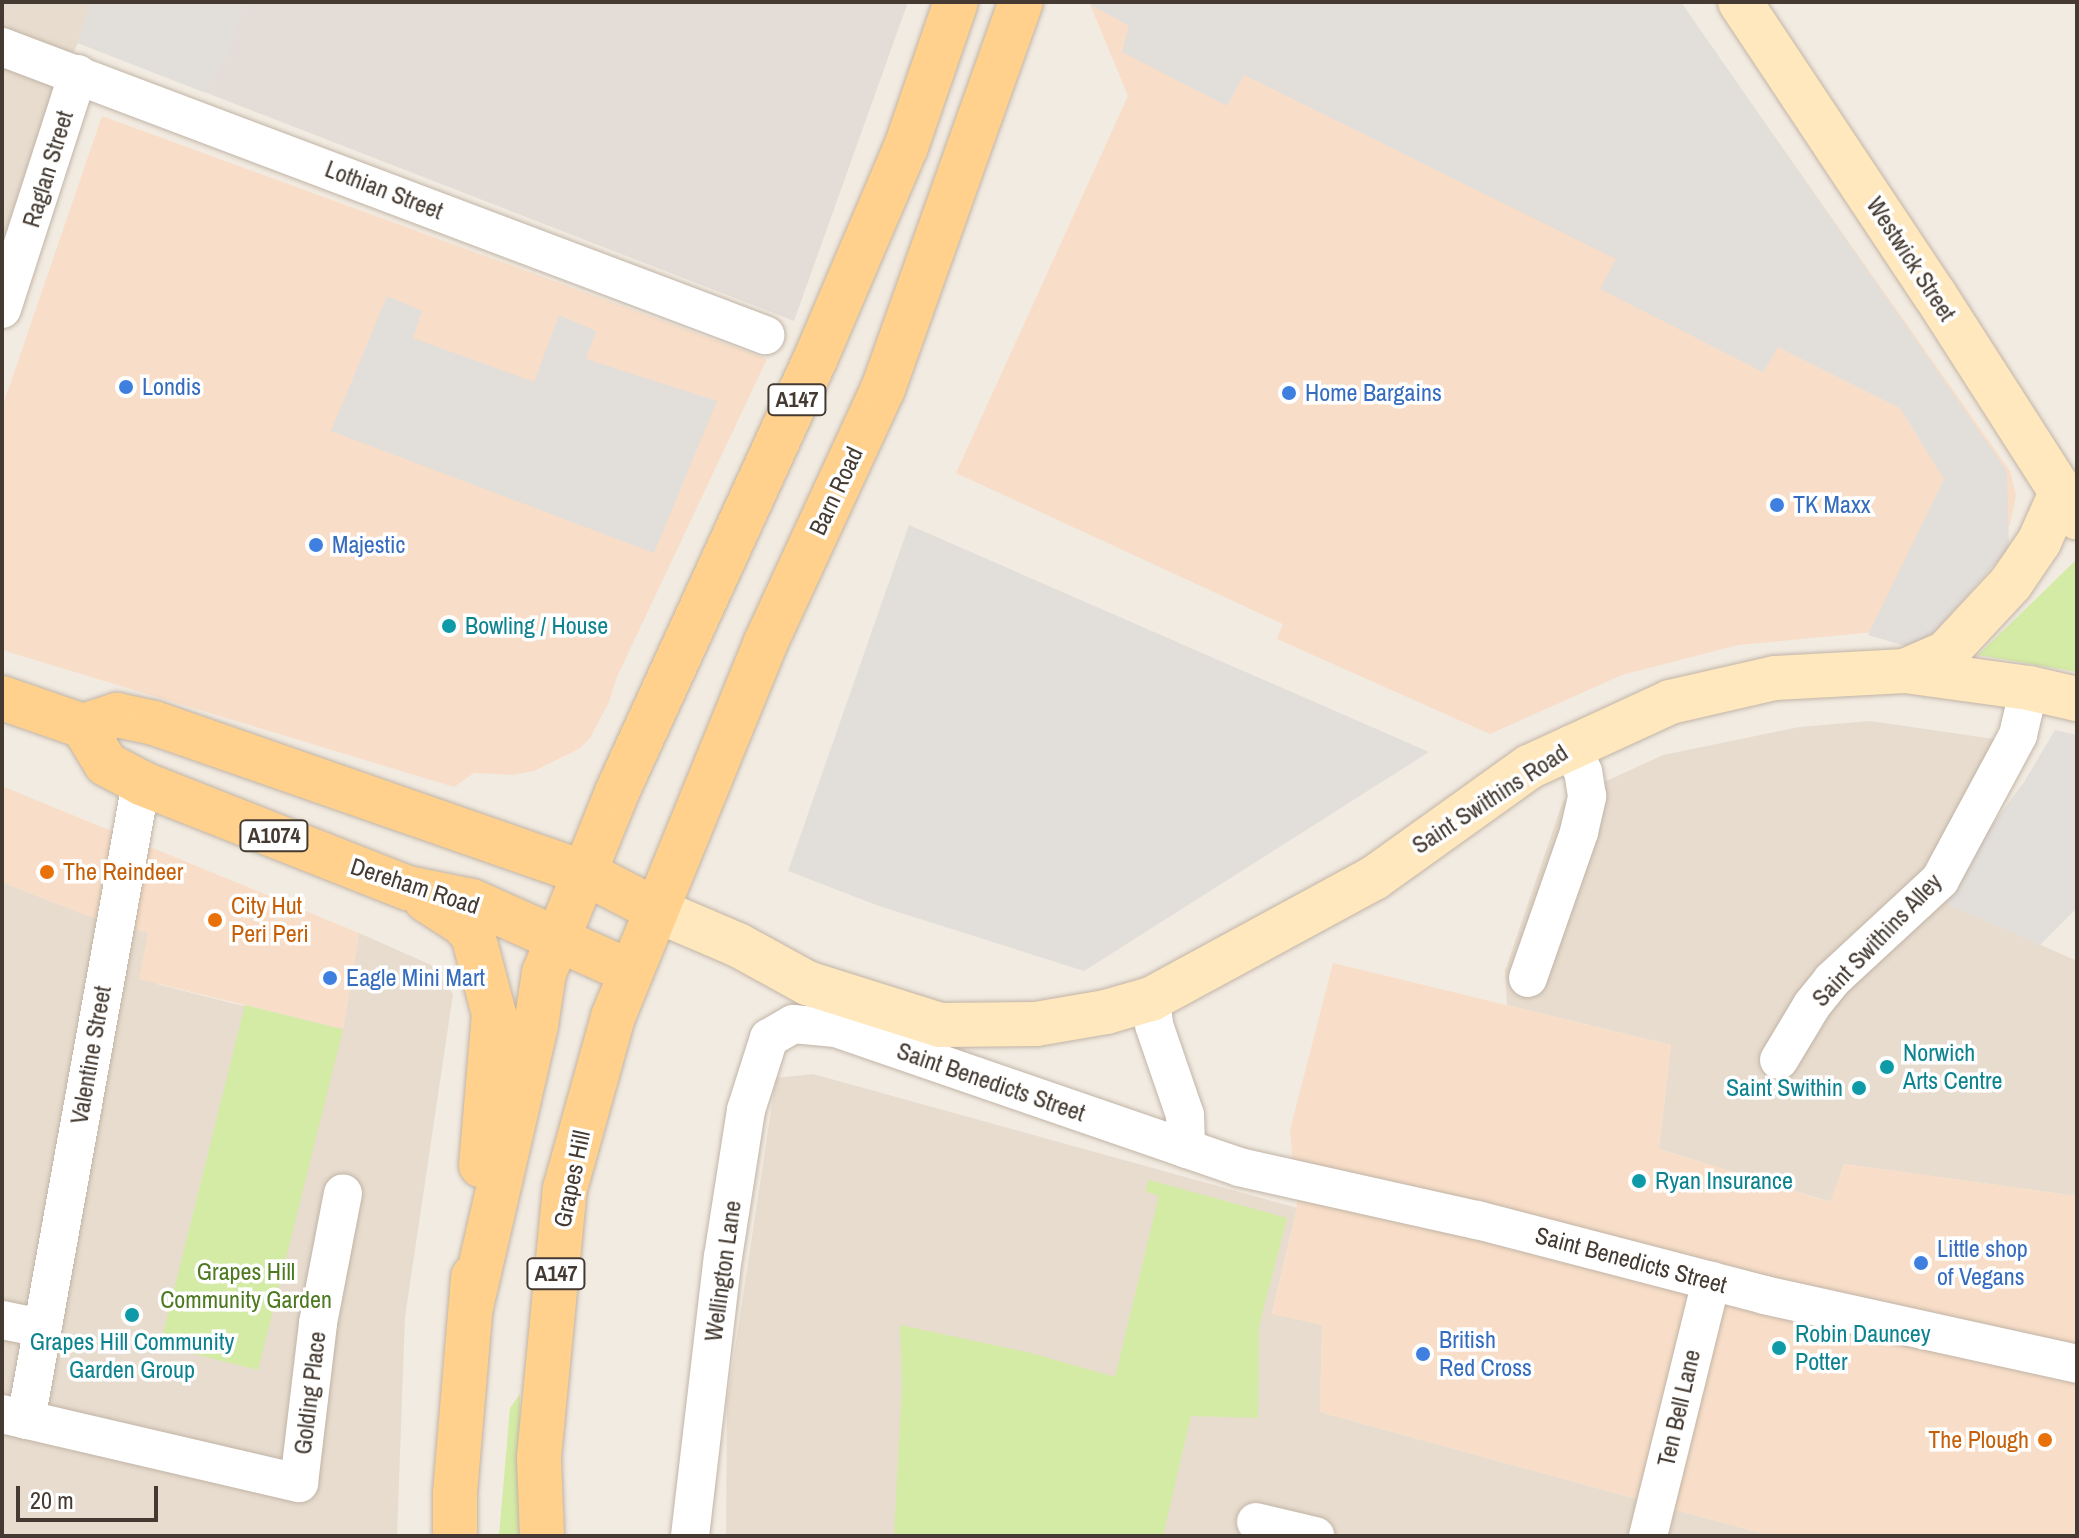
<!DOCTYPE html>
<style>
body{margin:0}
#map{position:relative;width:2079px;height:1538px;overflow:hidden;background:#f2ebe1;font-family:"Archivo Narrow",sans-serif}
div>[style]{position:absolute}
.residential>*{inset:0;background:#e7dcce}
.commercial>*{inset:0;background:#f8dec8}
.industrial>*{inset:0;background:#e4dcd6}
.green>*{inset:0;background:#d4eba5;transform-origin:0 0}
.parking>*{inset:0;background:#e2deda}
.roads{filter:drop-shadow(0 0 2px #c1b4a6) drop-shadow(0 0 2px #c1b4a6)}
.street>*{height:38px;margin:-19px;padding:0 19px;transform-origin:19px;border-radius:19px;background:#fff}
.secondary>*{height:44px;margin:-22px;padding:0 22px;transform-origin:22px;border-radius:22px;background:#ffe7be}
.primary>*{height:44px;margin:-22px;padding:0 22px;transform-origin:22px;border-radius:22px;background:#ffd18d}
.dots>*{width:22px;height:22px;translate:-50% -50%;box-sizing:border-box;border:4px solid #fff;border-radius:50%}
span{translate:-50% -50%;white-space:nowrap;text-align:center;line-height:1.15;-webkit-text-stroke:7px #fff;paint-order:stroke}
.shield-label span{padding:2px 6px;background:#fff;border:2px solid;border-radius:6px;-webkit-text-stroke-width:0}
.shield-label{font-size:22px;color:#443a31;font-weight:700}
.street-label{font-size:24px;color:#443a31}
.shop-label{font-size:24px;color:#366cbe}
.left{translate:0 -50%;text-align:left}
.culture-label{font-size:24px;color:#0d838f}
.right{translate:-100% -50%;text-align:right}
.food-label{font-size:24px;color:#c56008}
.park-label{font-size:24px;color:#4d7920}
.frame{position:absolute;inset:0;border:4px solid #443a31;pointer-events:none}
.scale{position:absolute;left:16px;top:1486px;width:142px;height:36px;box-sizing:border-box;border:4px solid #443a31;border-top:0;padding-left:10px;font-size:24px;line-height:28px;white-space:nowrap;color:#443a31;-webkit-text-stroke:6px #fff;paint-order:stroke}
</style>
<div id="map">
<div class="residential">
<i style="clip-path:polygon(2px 2px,91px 2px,78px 43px,38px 135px,2px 243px)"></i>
<i style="clip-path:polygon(1870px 721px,1994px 739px,1930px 896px,2077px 961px,2077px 1196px,1844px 1164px,1831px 1202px,1659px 1149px,1671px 1045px,1507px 1005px,1505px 971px,1563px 801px,1663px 755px,1799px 727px)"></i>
<i style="clip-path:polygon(2px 882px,83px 914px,148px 933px,157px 984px,227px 1002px,343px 1028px,359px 933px,431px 965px,453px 994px,405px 1317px,397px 1536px,2px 1536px)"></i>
<i style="clip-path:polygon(813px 1074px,1297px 1208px,1272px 1313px,1322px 1325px,1320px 1412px,1771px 1536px,726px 1536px,727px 1402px,776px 1078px)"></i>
</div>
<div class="commercial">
<i style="clip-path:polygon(1089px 2px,1680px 2px,2010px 471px,2016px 495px,2010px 525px,1932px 611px,1906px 629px,1738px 645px,1622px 675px,1490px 734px,1277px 639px,1283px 624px,956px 473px,1128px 96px)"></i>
<i style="clip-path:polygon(102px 116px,767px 359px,617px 677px,609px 702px,590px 738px,579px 749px,534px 771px,513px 775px,474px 773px,454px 787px,2px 650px,2px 408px)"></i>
<i style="clip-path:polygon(2px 786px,359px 933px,343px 1029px,139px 979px,148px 933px,83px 914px,2px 882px)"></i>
<i style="clip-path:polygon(1333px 963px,1671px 1045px,1659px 1149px,1830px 1202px,1844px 1164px,2077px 1196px,2077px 1536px,1771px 1536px,1320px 1412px,1322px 1325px,1272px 1314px,1297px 1208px,1290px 1130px)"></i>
</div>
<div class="industrial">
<i style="clip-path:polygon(91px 2px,908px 2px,794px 321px,78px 43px)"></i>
</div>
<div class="green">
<i style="clip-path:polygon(2077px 559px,2077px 672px,1978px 655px)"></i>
<i style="left:245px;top:1005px;width:101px;height:351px;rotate:14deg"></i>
<i style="clip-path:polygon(1149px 1180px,1287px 1218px,1259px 1326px,1258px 1418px,1191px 1416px,1163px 1536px,894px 1536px,902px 1385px,900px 1325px,1031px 1353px,1115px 1377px,1159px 1196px,1145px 1191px)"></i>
<i style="clip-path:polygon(520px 1394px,519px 1536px,499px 1536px,510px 1408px)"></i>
</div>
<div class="parking">
<i style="clip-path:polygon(91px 2px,246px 2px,224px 63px,203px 92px,78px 43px)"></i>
<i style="clip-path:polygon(1092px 2px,1681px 2px,2007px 471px,2009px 548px,1919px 650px,1868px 635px,1944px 479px,1900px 408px,1778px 347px,1763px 372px,1600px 289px,1616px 259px,1244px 75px,1227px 106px,1122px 52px,1129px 26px,1091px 5px)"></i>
<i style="clip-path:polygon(387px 296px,422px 311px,413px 338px,534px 382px,559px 315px,596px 331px,586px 359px,717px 401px,654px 553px,331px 431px)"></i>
<i style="clip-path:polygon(909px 525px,1429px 752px,1084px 971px,879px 906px,788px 871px)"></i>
<i style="clip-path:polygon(2055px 730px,2077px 735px,2077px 908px,2040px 945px,1929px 896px,1963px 864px,2024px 782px)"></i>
</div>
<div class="roads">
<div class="street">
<i style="left:2px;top:47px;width:816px;rotate:20.68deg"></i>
<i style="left:2px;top:309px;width:247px;rotate:-72.1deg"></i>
<i style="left:1528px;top:978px;width:155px;rotate:-70.7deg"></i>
<i style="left:1579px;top:832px;width:37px;rotate:-77deg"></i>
<i style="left:1587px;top:796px;width:24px;rotate:-99deg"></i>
<i style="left:1583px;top:772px;width:30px;rotate:-114deg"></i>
<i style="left:1151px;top:999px;width:26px;rotate:83deg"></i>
<i style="left:1154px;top:1025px;width:95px;rotate:71deg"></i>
<i style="left:1185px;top:1115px;width:34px;rotate:88deg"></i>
<i style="left:1779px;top:1060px;width:64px;rotate:-59deg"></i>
<i style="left:1812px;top:1005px;width:32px;rotate:-51deg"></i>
<i style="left:1832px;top:980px;width:147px;rotate:-42.8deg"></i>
<i style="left:1940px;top:880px;width:165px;rotate:-61.7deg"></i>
<i style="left:2018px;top:735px;width:48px;rotate:-76.8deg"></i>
<i style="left:2px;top:1320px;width:41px;rotate:11.3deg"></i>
<i style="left:2px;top:1414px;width:305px;rotate:13.1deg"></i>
<i style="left:299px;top:1483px;width:161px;rotate:-83.2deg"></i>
<i style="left:318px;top:1323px;width:132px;rotate:-79.1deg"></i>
<i style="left:26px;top:1420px;width:647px;rotate:-79.77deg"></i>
<i style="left:1256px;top:1522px;width:61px;rotate:13.3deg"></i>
<i style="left:690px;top:1536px;width:281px;rotate:-83.3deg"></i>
<i style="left:723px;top:1257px;width:149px;rotate:-81.1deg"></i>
<i style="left:746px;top:1110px;width:76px;rotate:-72.3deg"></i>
<i style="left:769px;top:1038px;width:28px;rotate:-30deg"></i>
<i style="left:793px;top:1024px;width:43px;rotate:5.3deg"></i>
<i style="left:836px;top:1028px;width:426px;rotate:19deg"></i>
<i style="left:1239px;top:1167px;width:244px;rotate:12.6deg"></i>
<i style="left:1477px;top:1220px;width:297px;rotate:14.6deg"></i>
<i style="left:1764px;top:1295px;width:321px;rotate:12.4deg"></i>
<i style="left:1648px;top:1536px;width:263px;rotate:-76.1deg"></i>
</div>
<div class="secondary">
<i style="left:1740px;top:2px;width:352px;rotate:56.4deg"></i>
<i style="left:1935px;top:295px;width:264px;rotate:57.4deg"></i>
<i style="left:1905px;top:671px;width:45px;rotate:-23.7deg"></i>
<i style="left:1946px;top:653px;width:96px;rotate:-47.1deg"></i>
<i style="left:2011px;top:583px;width:50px;rotate:-55.7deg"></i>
<i style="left:2039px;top:542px;width:51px;rotate:-65.9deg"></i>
<i style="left:656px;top:910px;width:89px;rotate:23.1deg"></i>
<i style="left:738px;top:945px;width:79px;rotate:28.8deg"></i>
<i style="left:807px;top:983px;width:139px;rotate:17.5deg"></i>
<i style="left:940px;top:1025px;width:96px;rotate:-0.6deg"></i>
<i style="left:1036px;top:1024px;width:71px;rotate:-9.7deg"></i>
<i style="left:1106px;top:1012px;width:47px;rotate:-16.1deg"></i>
<i style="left:1151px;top:999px;width:254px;rotate:-28.5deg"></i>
<i style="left:1374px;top:878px;width:191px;rotate:-35.6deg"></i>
<i style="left:1529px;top:767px;width:155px;rotate:-24.7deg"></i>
<i style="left:1670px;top:702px;width:108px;rotate:-12.9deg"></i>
<i style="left:1775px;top:678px;width:130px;rotate:-3.1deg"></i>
<i style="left:1905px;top:671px;width:125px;rotate:7.8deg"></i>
<i style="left:2029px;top:688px;width:49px;rotate:12.9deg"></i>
</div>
<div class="primary">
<i style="left:2px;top:698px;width:86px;rotate:19.1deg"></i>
<i style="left:83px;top:726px;width:44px;rotate:58.8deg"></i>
<i style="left:106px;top:764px;width:40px;rotate:28deg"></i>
<i style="left:141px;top:783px;width:287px;rotate:21.5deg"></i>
<i style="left:408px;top:888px;width:65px;rotate:11.5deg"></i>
<i style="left:472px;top:901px;width:174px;rotate:24.1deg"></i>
<i style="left:83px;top:726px;width:36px;rotate:-18deg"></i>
<i style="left:117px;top:715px;width:38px;rotate:12deg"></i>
<i style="left:154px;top:723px;width:456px;rotate:19.2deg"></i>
<i style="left:585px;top:873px;width:80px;rotate:27.5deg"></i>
<i style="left:426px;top:900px;width:43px;rotate:32.6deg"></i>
<i style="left:462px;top:923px;width:16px;rotate:47deg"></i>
<i style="left:473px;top:935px;width:82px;rotate:75.1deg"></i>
<i style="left:494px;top:1014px;width:152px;rotate:94.9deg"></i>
<i style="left:471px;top:1307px;width:289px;rotate:-77deg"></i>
<i style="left:536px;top:1025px;width:53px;rotate:-81.3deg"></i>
<i style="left:544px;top:973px;width:197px;rotate:-68deg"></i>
<i style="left:618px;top:790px;width:473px;rotate:-65.4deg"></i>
<i style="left:815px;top:360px;width:232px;rotate:-66.9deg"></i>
<i style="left:906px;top:147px;width:153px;rotate:-71deg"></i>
<i style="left:455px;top:1536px;width:43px;rotate:-90deg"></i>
<i style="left:455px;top:1493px;width:217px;rotate:-85.2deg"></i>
<i style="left:542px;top:1536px;width:79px;rotate:-92.2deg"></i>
<i style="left:539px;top:1457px;width:269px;rotate:-84.5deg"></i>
<i style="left:565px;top:1189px;width:179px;rotate:-74.4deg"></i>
<i style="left:613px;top:1017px;width:403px;rotate:-67.8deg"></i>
<i style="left:765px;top:644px;width:281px;rotate:-65.2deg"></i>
<i style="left:883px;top:389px;width:411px;rotate:-70.4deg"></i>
</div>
</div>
<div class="dots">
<i style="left:126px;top:387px;background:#3f7fe0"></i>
<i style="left:1289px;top:393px;background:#3f7fe0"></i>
<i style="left:1777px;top:505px;background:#3f7fe0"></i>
<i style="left:316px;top:545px;background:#3f7fe0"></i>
<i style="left:449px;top:626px;background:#0f9aa8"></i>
<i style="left:47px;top:872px;background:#e8710a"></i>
<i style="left:215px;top:920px;background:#e8710a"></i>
<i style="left:330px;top:978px;background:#3f7fe0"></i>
<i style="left:1887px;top:1067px;background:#0f9aa8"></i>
<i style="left:1859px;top:1088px;background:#0f9aa8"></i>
<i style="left:1639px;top:1181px;background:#0f9aa8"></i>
<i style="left:1921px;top:1263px;background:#3f7fe0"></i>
<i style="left:132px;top:1315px;background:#0f9aa8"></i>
<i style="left:1779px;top:1348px;background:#0f9aa8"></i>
<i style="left:1423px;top:1354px;background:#3f7fe0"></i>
<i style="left:2045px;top:1440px;background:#e8710a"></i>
</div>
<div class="shield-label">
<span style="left:797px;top:400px">A147</span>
<span style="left:274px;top:836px">A1074</span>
<span style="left:556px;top:1274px">A147</span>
</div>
<div class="street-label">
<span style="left:48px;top:169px;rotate:-73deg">Raglan Street</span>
<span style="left:384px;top:190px;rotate:21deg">Lothian Street</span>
<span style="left:1911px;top:259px;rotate:57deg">Westwick Street</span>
<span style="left:836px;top:491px;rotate:-65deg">Barn Road</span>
<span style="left:1490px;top:799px;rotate:-33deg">Saint Swithins Road</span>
<span style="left:415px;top:886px;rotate:18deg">Dereham Road</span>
<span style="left:1877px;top:940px;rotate:-46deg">Saint Swithins Alley</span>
<span style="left:91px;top:1055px;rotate:-80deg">Valentine Street</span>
<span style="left:991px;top:1082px;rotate:19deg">Saint Benedicts Street</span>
<span style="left:572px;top:1179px;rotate:-78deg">Grapes Hill</span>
<span style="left:1631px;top:1260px;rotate:15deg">Saint Benedicts Street</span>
<span style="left:723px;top:1271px;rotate:-82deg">Wellington Lane</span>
<span style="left:310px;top:1393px;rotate:-83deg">Golding Place</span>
<span style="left:1679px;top:1408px;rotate:-77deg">Ten Bell Lane</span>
</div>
<div class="shop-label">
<span class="left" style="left:142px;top:387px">Londis</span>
<span class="left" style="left:1305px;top:393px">Home Bargains</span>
<span class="left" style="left:1793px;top:505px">TK Maxx</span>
<span class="left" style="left:332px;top:545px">Majestic</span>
<span class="left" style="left:346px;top:978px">Eagle Mini Mart</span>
<span class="left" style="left:1937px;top:1263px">Little shop<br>of Vegans</span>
<span class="left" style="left:1439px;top:1354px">British<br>Red Cross</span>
</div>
<div class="culture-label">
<span class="left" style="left:465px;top:626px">Bowling / House</span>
<span class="left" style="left:1903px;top:1067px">Norwich<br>Arts Centre</span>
<span class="right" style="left:1843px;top:1088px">Saint Swithin</span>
<span class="left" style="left:1655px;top:1181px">Ryan Insurance</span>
<span class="left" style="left:1795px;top:1348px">Robin Dauncey<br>Potter</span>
<span style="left:132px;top:1356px">Grapes Hill Community<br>Garden Group</span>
</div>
<div class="food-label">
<span class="left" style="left:63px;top:872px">The Reindeer</span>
<span class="left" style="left:231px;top:920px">City Hut<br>Peri Peri</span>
<span class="right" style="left:2029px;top:1440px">The Plough</span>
</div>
<div class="park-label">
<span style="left:246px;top:1286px">Grapes Hill<br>Community Garden</span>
</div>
<div class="frame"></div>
<div class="scale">20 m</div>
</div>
